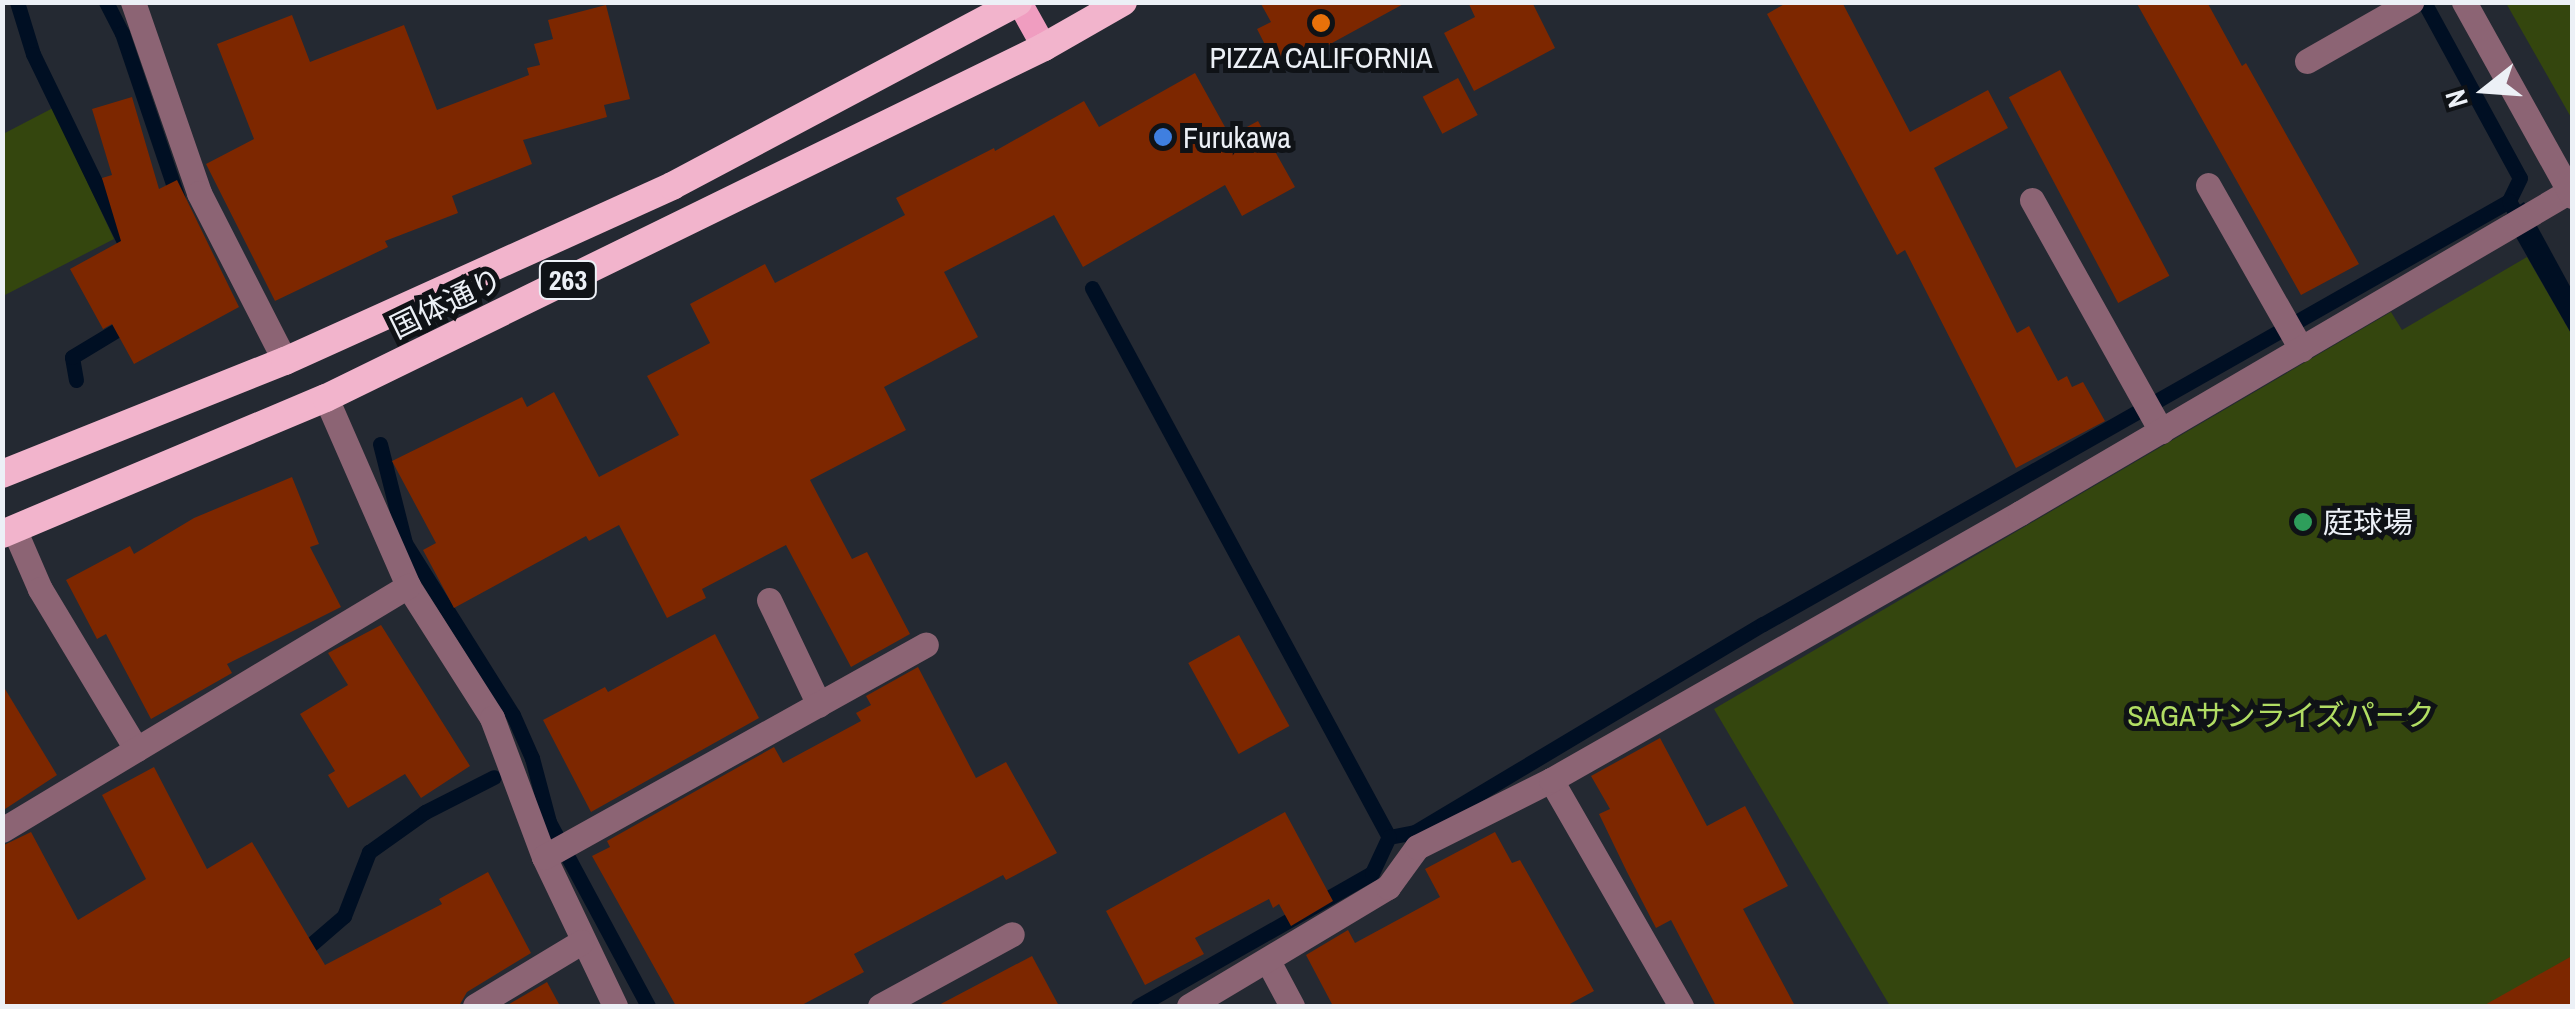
<!DOCTYPE html>
<meta charset="utf-8">
<style>
body{margin:0}
#map{position:relative;width:2575px;height:1009px;overflow:hidden;background:#242932;font-family:"Archivo Narrow","Noto Sans JP",sans-serif}
div>[style]{position:absolute}
.green>*{inset:0;background:#34460e}
.water>*{inset:0;background:#000f23}
.stream>*{height:15px;margin:-7.5px;padding:0 7.5px;transform-origin:7.5px;border-radius:7.5px;background:#000f23}
.building>*{inset:0;background:#7d2700;transform-origin:0 0}
.minor>*{height:25px;margin:-12.5px;padding:0 12.5px;transform-origin:12.5px;border-radius:12.5px;background:#8c6474}
.tertiary>*{height:25px;margin:-12.5px;padding:0 12.5px;transform-origin:12.5px;border-radius:12.5px;background:#8c6474}
.primary>*{height:25px;margin:-12.5px;padding:0 12.5px;transform-origin:12.5px;border-radius:12.5px;background:#f09dc0}
.trunk>*{height:28px;margin:-14px;padding:0 14px;transform-origin:14px;border-radius:14px;background:#f2b4cc}
.dots>*{width:28px;height:28px;translate:-50% -50%;box-sizing:border-box;border:5px solid #0f1216;border-radius:50%}
span{translate:-50% -50%;white-space:nowrap;text-align:center;line-height:1.15;-webkit-text-stroke:10px #0f1216;paint-order:stroke}
.shield-label span{padding:2px 8px;background:#0f1216;border:2px solid;border-radius:8px;-webkit-text-stroke-width:0}
.shield-label{font-size:28px;color:#ecf0f6;font-weight:700}
.poi-label{font-size:30px;color:#ecf0f6}
.left{translate:0 -50%;text-align:left}
.street-label{font-size:30px;color:#ecf0f6}
.park-label{font-size:30px;color:#b1dd63}
.frame{position:absolute;inset:0;border:5px solid #ecf0f6;pointer-events:none}
.north{position:absolute;left:2435px;top:40px;width:100px;height:100px;-webkit-text-stroke:8px #0f1216;paint-order:stroke;rotate:253deg;font-size:28px;font-weight:700;line-height:40px;text-align:center;color:#ecf0f6}
.north::after{content:'';display:block;margin:auto;width:35px;height:45px;background:#ecf0f6;clip-path:polygon(50% 0,100% 100%,50% 72%,0 100%)}
</style>
<div id="map">
<div class="green">
<i style="clip-path:polygon(2506px 3px,2572px 3px,2572px 119px)"></i>
<i style="clip-path:polygon(53px 108px,114px 239px,3px 296px,3px 134px)"></i>
<i style="clip-path:polygon(2527px 257px,2572px 335px,2572px 1006px,1890px 1006px,1714px 709px,2391px 312px,2402px 330px)"></i>
</div>
<div class="water">
<i style="clip-path:polygon(2524px 202px,2572px 290px,2572px 335px,2504px 216px)"></i>
</div>
<div class="stream">
<i style="left:17px;top:2px;width:54px;rotate:72.9deg"></i>
<i style="left:33px;top:54px;width:208px;rotate:64.1deg"></i>
<i style="left:106px;top:2px;width:35px;rotate:63deg"></i>
<i style="left:122px;top:33px;width:174px;rotate:71.3deg"></i>
<i style="left:2424px;top:2px;width:200px;rotate:61.4deg"></i>
<i style="left:2520px;top:178px;width:25px;rotate:116deg"></i>
<i style="left:1092px;top:288px;width:624px;rotate:61.59deg"></i>
<i style="left:1389px;top:837px;width:26px;rotate:-11deg"></i>
<i style="left:1415px;top:832px;width:405px;rotate:-30.9deg"></i>
<i style="left:1763px;top:624px;width:858px;rotate:-29.55deg"></i>
<i style="left:2509px;top:201px;width:26px;rotate:61deg"></i>
<i style="left:76px;top:380px;width:23px;rotate:-100deg"></i>
<i style="left:72px;top:357px;width:68px;rotate:-31.1deg"></i>
<i style="left:380px;top:444px;width:102px;rotate:75.8deg"></i>
<i style="left:405px;top:543px;width:203px;rotate:57.9deg"></i>
<i style="left:513px;top:715px;width:47px;rotate:66.2deg"></i>
<i style="left:532px;top:758px;width:66px;rotate:75.1deg"></i>
<i style="left:549px;top:822px;width:209px;rotate:61.7deg"></i>
<i style="left:300px;top:954px;width:58px;rotate:-40.8deg"></i>
<i style="left:344px;top:916px;width:69px;rotate:-68.7deg"></i>
<i style="left:369px;top:852px;width:69px;rotate:-35.5deg"></i>
<i style="left:425px;top:812px;width:77px;rotate:-26.9deg"></i>
<i style="left:1138px;top:1006px;width:269px;rotate:-29.6deg"></i>
<i style="left:1372px;top:873px;width:40px;rotate:-65deg"></i>
</div>
<div class="building">
<i style="clip-path:polygon(1260px 2px,1407px 2px,1279px 72px,1257px 29px,1271px 22px)"></i>
<i style="clip-path:polygon(1468px 2px,1532px 2px,1555px 48px,1474px 91px,1444px 33px,1475px 17px)"></i>
<i style="clip-path:polygon(1788px 2px,1842px 2px,1910px 132px,1988px 90px,2008px 128px,1934px 168px,2017px 333px,2029px 326px,2058px 381px,2067px 376px,2072px 387px,2083px 382px,2105px 421px,2016px 468px,1905px 250px,1897px 255px,1767px 14px)"></i>
<i style="clip-path:polygon(2136px 2px,2207px 2px,2242px 66px,2246px 63px,2359px 264px,2301px 295px)"></i>
<i style="clip-path:polygon(606px 5px,630px 99px,604px 105px,607px 117px,523px 140px,532px 164px,452px 196px,458px 213px,385px 241px,388px 247px,275px 301px,206px 164px,254px 139px,217px 44px,292px 15px,310px 62px,404px 25px,437px 110px,529px 75px,527px 68px,540px 65px,534px 44px,553px 39px,548px 20px)"></i>
<i style="left:2060px;top:70px;width:233px;height:58px;rotate:62deg"></i>
<i style="clip-path:polygon(1195px 73px,1230px 136px,1258px 121px,1295px 187px,1242px 216px,1225px 185px,1083px 267px,1054px 215px,944px 272px,978px 337px,884px 387px,906px 430px,810px 480px,852px 559px,867px 552px,910px 634px,851px 667px,786px 545px,702px 589px,706px 598px,667px 618px,619px 525px,589px 541px,586px 536px,454px 608px,423px 550px,436px 543px,392px 461px,522px 397px,527px 407px,554px 392px,599px 477px,679px 435px,647px 376px,710px 343px,690px 304px,765px 264px,775px 283px,905px 215px,896px 198px,994px 148px,995px 151px,1084px 101px,1099px 127px)"></i>
<i style="left:1458px;top:78px;width:42px;height:40px;rotate:62deg"></i>
<i style="clip-path:polygon(132px 97px,159px 189px,177px 180px,239px 307px,134px 364px,112px 324px,103px 329px,70px 269px,121px 241px,102px 178px,112px 175px,92px 109px)"></i>
<i style="clip-path:polygon(292px 477px,319px 544px,310px 547px,341px 607px,227px 664px,232px 673px,151px 719px,106px 634px,97px 639px,66px 580px,130px 546px,134px 554px,194px 518px)"></i>
<i style="clip-path:polygon(381px 625px,470px 766px,421px 798px,405px 774px,348px 808px,328px 775px,335px 771px,300px 714px,348px 685px,328px 653px)"></i>
<i style="clip-path:polygon(715px 634px,759px 718px,591px 812px,543px 720px,605px 687px,608px 692px)"></i>
<i style="left:1239px;top:635px;width:104px;height:58px;rotate:61deg"></i>
<i style="clip-path:polygon(918px 667px,976px 778px,1006px 762px,1057px 853px,1006px 880px,1003px 875px,854px 954px,864px 972px,800px 1006px,676px 1006px,592px 856px,610px 847px,607px 841px,774px 747px,783px 763px,861px 721px,856px 713px,871px 705px,866px 696px)"></i>
<i style="clip-path:polygon(2px 684px,57px 775px,2px 811px)"></i>
<i style="clip-path:polygon(1660px 738px,1707px 826px,1745px 806px,1788px 886px,1743px 909px,1795px 1006px,1716px 1006px,1671px 920px,1656px 928px,1627px 872px,1599px 814px,1610px 809px,1591px 776px)"></i>
<i style="clip-path:polygon(154px 767px,207px 869px,252px 842px,325px 965px,442px 904px,439px 899px,488px 872px,531px 953px,467px 992px,459px 1006px,2px 1006px,2px 846px,31px 832px,78px 920px,146px 879px,102px 795px)"></i>
<i style="clip-path:polygon(1285px 812px,1333px 901px,1291px 926px,1279px 904px,1273px 908px,1269px 899px,1195px 938px,1204px 954px,1145px 985px,1106px 911px)"></i>
<i style="clip-path:polygon(1495px 832px,1512px 863px,1520px 860px,1594px 991px,1566px 1006px,1333px 1006px,1306px 955px,1348px 930px,1355px 943px,1440px 897px,1425px 869px)"></i>
<i style="clip-path:polygon(1032px 956px,1059px 1006px,937px 1006px)"></i>
<i style="clip-path:polygon(2572px 956px,2572px 1006px,2483px 1006px)"></i>
<i style="clip-path:polygon(547px 982px,560px 1006px,506px 1006px)"></i>
</div>
<div class="minor">
<i style="left:133px;top:2px;width:202px;rotate:70.9deg"></i>
<i style="left:199px;top:193px;width:189px;rotate:62.9deg"></i>
<i style="left:2307px;top:61px;width:120px;rotate:-29.6deg"></i>
<i style="left:2208px;top:185px;width:189px;rotate:60.4deg"></i>
<i style="left:2032px;top:200px;width:265px;rotate:60.8deg"></i>
<i style="left:326px;top:398px;width:205px;rotate:66.4deg"></i>
<i style="left:408px;top:586px;width:156px;rotate:57.5deg"></i>
<i style="left:492px;top:718px;width:148px;rotate:69.5deg"></i>
<i style="left:544px;top:857px;width:165px;rotate:64.5deg"></i>
<i style="left:14px;top:529px;width:65px;rotate:66.6deg"></i>
<i style="left:40px;top:589px;width:187px;rotate:59deg"></i>
<i style="left:769px;top:600px;width:116px;rotate:64.5deg"></i>
<i style="left:1551px;top:780px;width:261px;rotate:60.1deg"></i>
<i style="left:2px;top:830px;width:474px;rotate:-31deg"></i>
<i style="left:544px;top:857px;width:437px;rotate:-29.1deg"></i>
<i style="left:1269px;top:963px;width:49px;rotate:61.9deg"></i>
<i style="left:475px;top:1006px;width:124px;rotate:-31.1deg"></i>
<i style="left:880px;top:1006px;width:150px;rotate:-28.6deg"></i>
<i style="left:1189px;top:1006px;width:232px;rotate:-30.9deg"></i>
<i style="left:1388px;top:887px;width:49px;rotate:-54.1deg"></i>
<i style="left:1417px;top:847px;width:150px;rotate:-26.6deg"></i>
<i style="left:1551px;top:780px;width:540px;rotate:-29.65deg"></i>
<i style="left:2020px;top:513px;width:637px;rotate:-30.35deg"></i>
</div>
<div class="tertiary">
<i style="left:2464px;top:2px;width:222px;rotate:60.9deg"></i>
</div>
<div class="primary">
<i style="left:1019px;top:2px;width:51px;rotate:60.9deg"></i>
</div>
<div class="trunk">
<i style="left:2px;top:474px;width:305px;rotate:-21.8deg"></i>
<i style="left:285px;top:361px;width:425px;rotate:-24.3deg"></i>
<i style="left:672px;top:186px;width:392px;rotate:-28deg"></i>
<i style="left:2px;top:534px;width:351px;rotate:-22.8deg"></i>
<i style="left:326px;top:398px;width:799px;rotate:-26.05deg"></i>
<i style="left:1044px;top:47px;width:91px;rotate:-29.7deg"></i>
</div>
<div class="dots">
<i style="left:1321px;top:23px;background:#e8710a"></i>
<i style="left:1163px;top:137px;background:#3f7fe0"></i>
<i style="left:2303px;top:522px;background:#2e9e5b"></i>
</div>
<div class="shield-label">
<span style="left:568px;top:280px">263</span>
</div>
<div class="poi-label">
<span style="left:1321px;top:57px">PIZZA CALIFORNIA</span>
<span class="left" style="left:1183px;top:137px">Furukawa</span>
<span class="left" style="left:2323px;top:522px">庭球場</span>
</div>
<div class="street-label">
<span style="left:446px;top:303px;rotate:-26deg">国体通り</span>
</div>
<div class="park-label">
<span style="left:2281px;top:715px">SAGAサンライズパーク</span>
</div>
<div class="frame"></div>
<div class="north">N</div>
</div>
